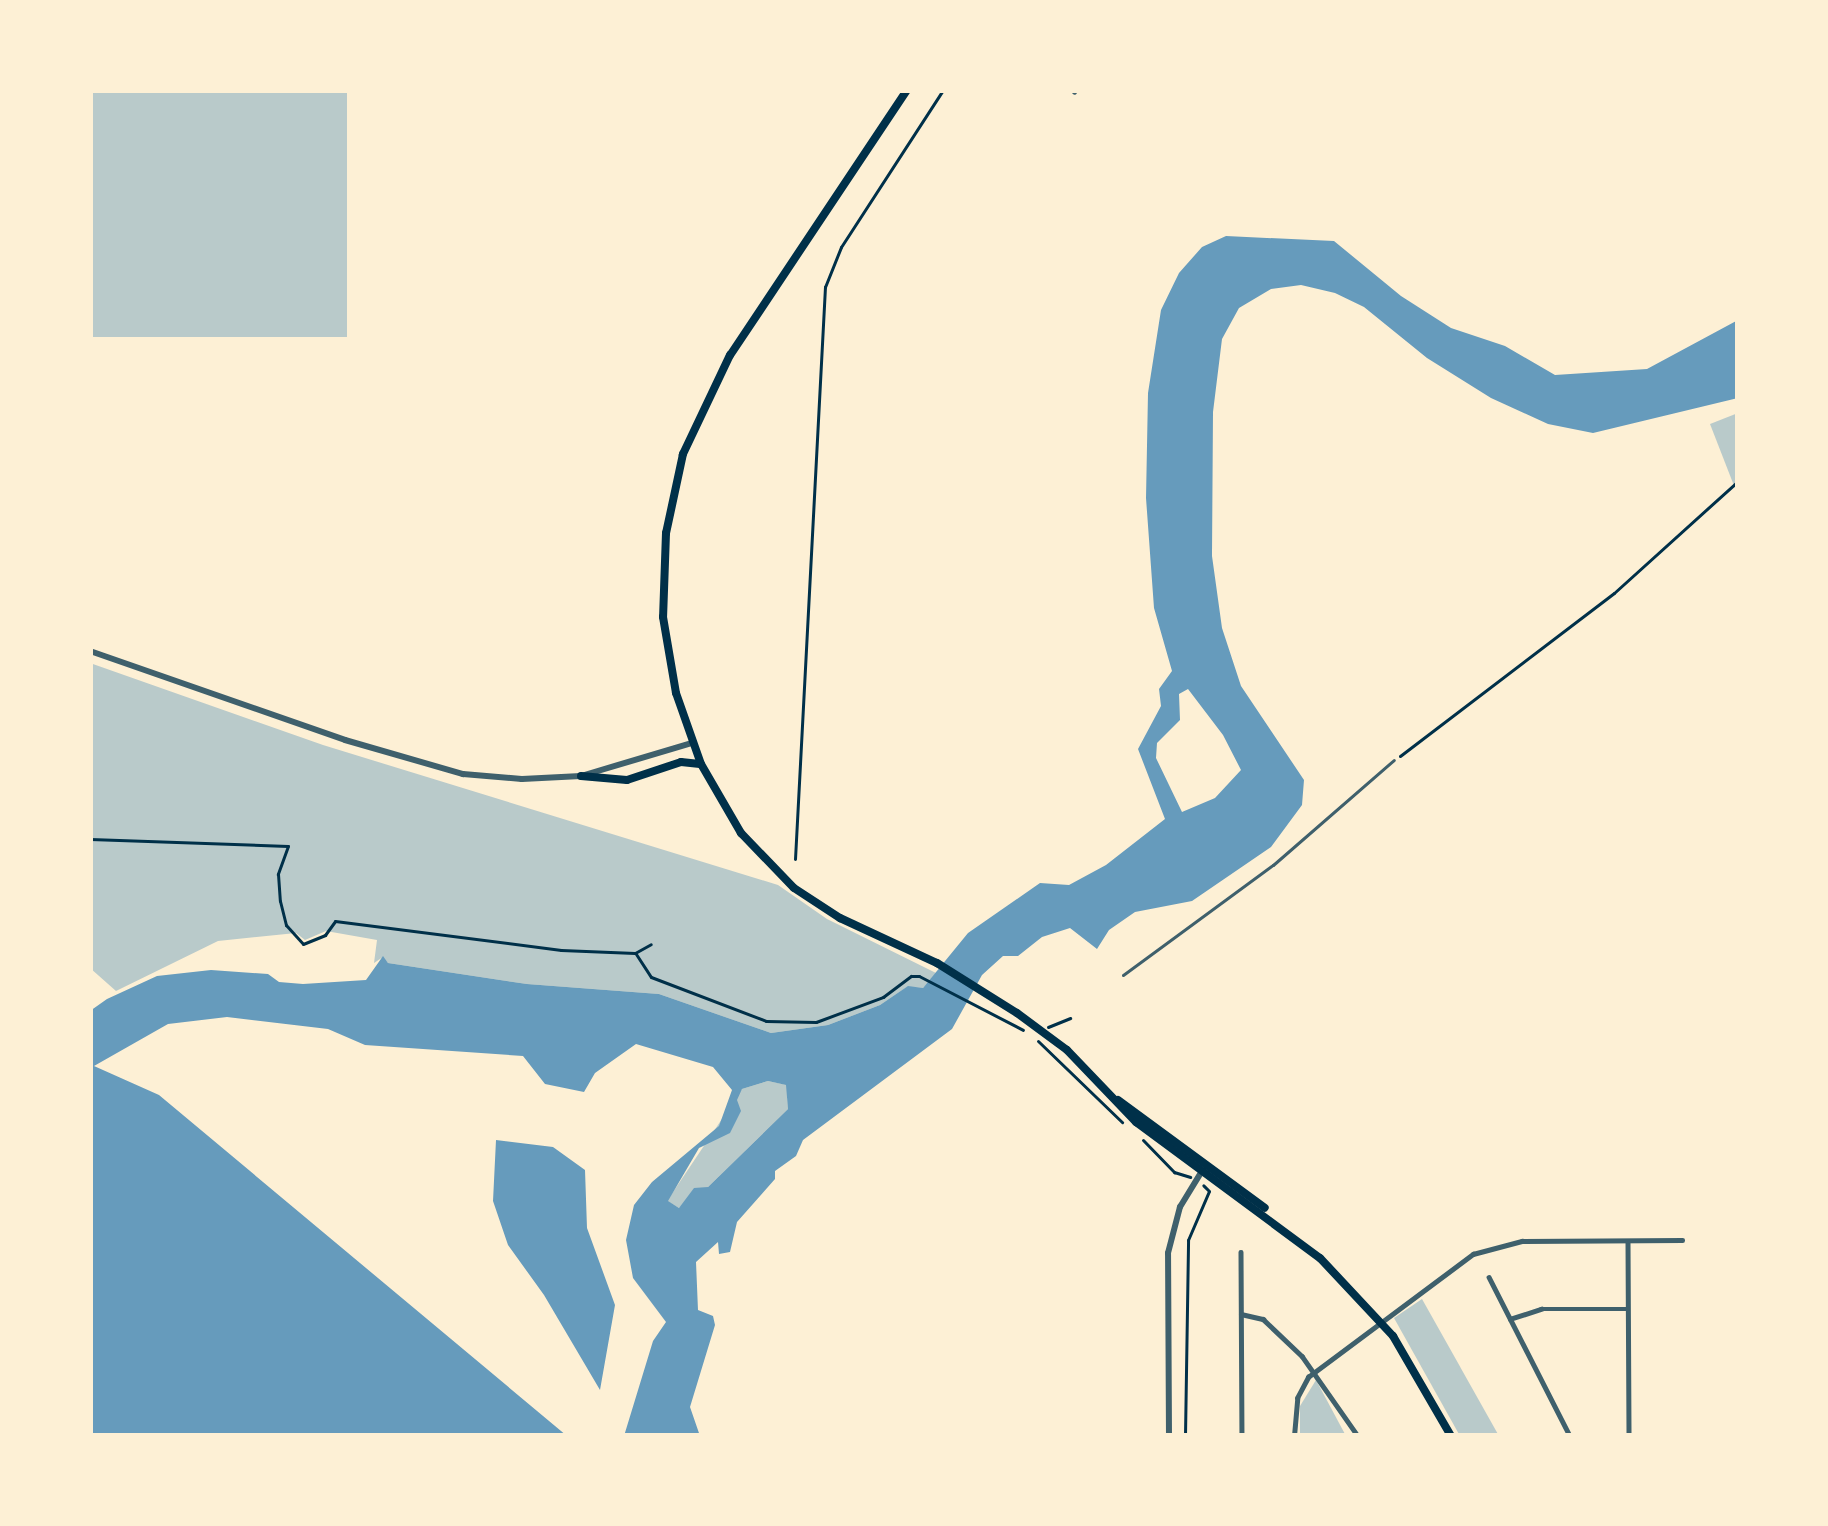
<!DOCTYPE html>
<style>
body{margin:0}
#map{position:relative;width:1828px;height:1526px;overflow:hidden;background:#fdf0d5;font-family:"Open Sans",sans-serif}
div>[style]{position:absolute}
.green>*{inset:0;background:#b9caca;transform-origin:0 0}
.water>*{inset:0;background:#669bbc}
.path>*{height:3px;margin:-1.5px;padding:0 1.5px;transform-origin:1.5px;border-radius:1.5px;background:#003049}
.service>*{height:3px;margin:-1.5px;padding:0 1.5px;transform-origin:1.5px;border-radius:1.5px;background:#3f606c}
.minor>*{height:4.5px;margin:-2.25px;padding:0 2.25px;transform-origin:2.25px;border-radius:2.25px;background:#3f606c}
.tertiary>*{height:6px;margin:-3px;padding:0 3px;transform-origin:3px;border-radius:3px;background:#3f606c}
.secondary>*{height:8px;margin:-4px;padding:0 4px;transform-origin:4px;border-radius:4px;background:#003049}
span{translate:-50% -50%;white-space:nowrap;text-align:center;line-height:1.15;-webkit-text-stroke:12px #fdf0d5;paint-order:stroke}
.frame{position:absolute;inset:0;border:93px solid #fdf0d5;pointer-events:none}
</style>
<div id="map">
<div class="green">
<i style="left:90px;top:90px;width:257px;height:247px"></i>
<i style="clip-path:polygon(1738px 413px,1738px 496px,1710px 424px)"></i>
<i style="clip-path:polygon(90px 663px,323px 745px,778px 885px,827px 919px,936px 973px,923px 988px,907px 987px,880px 1005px,828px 1025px,771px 1033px,659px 994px,527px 984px,388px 963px,383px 957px,374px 963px,377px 940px,326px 931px,305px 940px,296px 933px,218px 941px,116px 991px,90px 968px)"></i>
<i style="clip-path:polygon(768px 1081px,787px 1085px,788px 1109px,708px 1187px,679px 1208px,667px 1201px,742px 1089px)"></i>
<i style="clip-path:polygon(1422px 1299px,1499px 1436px,1460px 1436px,1394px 1318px)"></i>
<i style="clip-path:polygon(1316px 1380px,1346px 1436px,1300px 1436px,1300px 1406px)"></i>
</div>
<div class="water">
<i style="clip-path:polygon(evenodd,1226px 236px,1334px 241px,1401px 296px,1451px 328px,1505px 346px,1555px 375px,1647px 369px,1738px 320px,1738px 398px,1593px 433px,1548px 424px,1491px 398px,1427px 358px,1364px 307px,1335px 293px,1301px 285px,1271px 289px,1239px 308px,1222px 339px,1213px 412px,1212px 556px,1222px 628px,1241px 686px,1304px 780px,1302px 805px,1271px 847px,1192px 901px,1135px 912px,1109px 930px,1097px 949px,1070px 928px,1042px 937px,1018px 956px,1003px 956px,982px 975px,952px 1029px,803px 1140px,796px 1156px,775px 1171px,775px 1179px,737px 1222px,730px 1252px,719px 1254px,718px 1242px,696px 1262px,698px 1310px,713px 1316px,715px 1325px,690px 1407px,700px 1436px,624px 1436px,653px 1341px,666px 1322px,633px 1278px,626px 1240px,634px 1205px,652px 1182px,719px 1126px,732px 1090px,713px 1067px,636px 1044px,595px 1073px,584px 1092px,545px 1084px,523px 1056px,365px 1045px,328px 1029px,227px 1017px,168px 1024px,94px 1066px,159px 1095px,567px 1436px,90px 1436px,90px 1011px,107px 999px,157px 976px,211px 970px,268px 974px,279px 982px,303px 984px,366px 980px,383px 956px,388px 963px,527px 984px,659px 994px,771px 1033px,828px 1025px,880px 1005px,908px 986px,923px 988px,968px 933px,1040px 883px,1069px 885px,1106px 865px,1165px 819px,1138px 749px,1161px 706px,1159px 689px,1172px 671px,1154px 608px,1146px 498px,1148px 393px,1161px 310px,1179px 273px,1202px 247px,1226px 236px,1188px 689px,1223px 735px,1241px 770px,1215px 798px,1182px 812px,1156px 758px,1157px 743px,1180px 720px,1179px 694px,1188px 689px,1226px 236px,768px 1081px,786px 1085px,788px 1109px,708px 1187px,694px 1188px,679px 1208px,668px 1201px,699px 1148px,730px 1133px,741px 1111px,737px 1100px,742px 1089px,768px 1081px)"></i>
<i style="clip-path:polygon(496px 1140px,553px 1147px,585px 1170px,587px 1228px,615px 1305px,600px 1390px,544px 1295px,508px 1245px,493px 1201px)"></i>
</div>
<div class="path">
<i style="left:1400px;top:756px;width:269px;rotate:-37.3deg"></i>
<i style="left:1614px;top:593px;width:167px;rotate:-42.1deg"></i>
<i style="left:90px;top:839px;width:198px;rotate:2deg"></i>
<i style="left:288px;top:846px;width:30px;rotate:110deg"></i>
<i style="left:278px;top:874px;width:27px;rotate:86deg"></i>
<i style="left:280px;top:901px;width:25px;rotate:76deg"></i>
<i style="left:286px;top:925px;width:25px;rotate:48deg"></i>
<i style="left:303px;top:944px;width:24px;rotate:-22deg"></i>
<i style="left:325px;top:935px;width:17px;rotate:-54deg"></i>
<i style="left:335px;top:921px;width:228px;rotate:7.3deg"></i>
<i style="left:561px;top:950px;width:74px;rotate:2.3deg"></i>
<i style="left:635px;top:953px;width:18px;rotate:-29deg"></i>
<i style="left:795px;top:859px;width:573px;rotate:-87deg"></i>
<i style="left:825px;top:287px;width:43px;rotate:-68.2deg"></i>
<i style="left:841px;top:247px;width:187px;rotate:-57deg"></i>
<i style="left:636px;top:954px;width:27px;rotate:57deg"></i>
<i style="left:651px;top:977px;width:123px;rotate:20.9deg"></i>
<i style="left:766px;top:1021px;width:50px;rotate:1.1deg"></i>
<i style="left:816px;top:1022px;width:72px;rotate:-20.5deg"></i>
<i style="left:883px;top:997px;width:35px;rotate:-37deg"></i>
<i style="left:911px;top:976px;width:8px"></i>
<i style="left:919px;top:976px;width:117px;rotate:27.4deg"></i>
<i style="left:1048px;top:1027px;width:24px;rotate:-22deg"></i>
<i style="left:1038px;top:1041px;width:117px;rotate:44deg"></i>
<i style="left:1143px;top:1140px;width:45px;rotate:45.9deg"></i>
<i style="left:1174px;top:1172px;width:17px;rotate:17deg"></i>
<i style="left:1185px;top:1436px;width:196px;rotate:-89.1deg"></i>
<i style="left:1188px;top:1240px;width:53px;rotate:-66.8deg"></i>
<i style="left:1209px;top:1191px;width:8px;rotate:-135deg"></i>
</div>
<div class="service">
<i style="left:1123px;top:975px;width:186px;rotate:-36.3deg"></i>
<i style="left:1273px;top:865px;width:160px;rotate:-41deg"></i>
</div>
<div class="minor">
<i style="left:1074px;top:92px;width:2px;rotate:-63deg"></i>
<i style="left:1628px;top:1241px;width:195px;rotate:89.7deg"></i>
<i style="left:1241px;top:1252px;width:184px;rotate:89.7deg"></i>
<i style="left:1489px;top:1277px;width:178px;rotate:63deg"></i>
<i style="left:1241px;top:1314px;width:23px;rotate:13deg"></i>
<i style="left:1263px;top:1319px;width:54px;rotate:43.5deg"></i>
<i style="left:1302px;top:1356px;width:98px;rotate:55deg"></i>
<i style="left:1510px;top:1319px;width:33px;rotate:-18deg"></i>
<i style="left:1541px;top:1309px;width:87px"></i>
<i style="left:1294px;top:1436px;width:38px;rotate:-85deg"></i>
<i style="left:1297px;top:1398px;width:24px;rotate:-62deg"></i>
<i style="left:1308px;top:1377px;width:206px;rotate:-36.7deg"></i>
<i style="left:1473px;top:1254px;width:51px;rotate:-14.9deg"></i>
<i style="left:1522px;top:1241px;width:160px;rotate:-0.4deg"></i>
</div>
<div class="tertiary">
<i style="left:90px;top:651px;width:270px;rotate:19.2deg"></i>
<i style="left:345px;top:740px;width:123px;rotate:16.1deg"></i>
<i style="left:463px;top:774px;width:59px;rotate:4.8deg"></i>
<i style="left:522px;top:779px;width:59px;rotate:-2.9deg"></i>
<i style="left:581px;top:776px;width:116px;rotate:-16.6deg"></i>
<i style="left:1169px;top:1436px;width:183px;rotate:-90.3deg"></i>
<i style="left:1168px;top:1253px;width:48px;rotate:-75.4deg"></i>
<i style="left:1180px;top:1207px;width:42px;rotate:-58.6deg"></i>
</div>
<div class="secondary">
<i style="left:907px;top:90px;width:319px;rotate:123.7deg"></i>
<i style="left:730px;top:355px;width:110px;rotate:115.4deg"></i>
<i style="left:683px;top:454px;width:81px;rotate:102.1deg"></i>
<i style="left:666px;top:533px;width:84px;rotate:92deg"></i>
<i style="left:663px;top:617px;width:77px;rotate:80.3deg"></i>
<i style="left:676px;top:693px;width:75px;rotate:70.6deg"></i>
<i style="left:701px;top:764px;width:80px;rotate:59.9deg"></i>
<i style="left:741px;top:833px;width:76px;rotate:46.1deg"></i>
<i style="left:794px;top:888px;width:55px;rotate:33.1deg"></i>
<i style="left:840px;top:918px;width:107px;rotate:24.9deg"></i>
<i style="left:937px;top:963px;width:94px;rotate:32deg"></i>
<i style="left:1017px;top:1013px;width:62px;rotate:36.5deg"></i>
<i style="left:1067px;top:1050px;width:100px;rotate:46.2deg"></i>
<i style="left:1136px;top:1122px;width:229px;rotate:36.5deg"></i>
<i style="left:1320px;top:1258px;width:107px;rotate:46.9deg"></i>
<i style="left:1393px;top:1336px;width:116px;rotate:59.9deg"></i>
<i style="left:581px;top:776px;width:46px;rotate:5deg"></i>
<i style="left:627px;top:780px;width:57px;rotate:-18.4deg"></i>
<i style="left:681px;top:762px;width:19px;rotate:6deg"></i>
<i style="left:1118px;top:1100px;width:182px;rotate:36.3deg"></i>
</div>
<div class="frame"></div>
</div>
